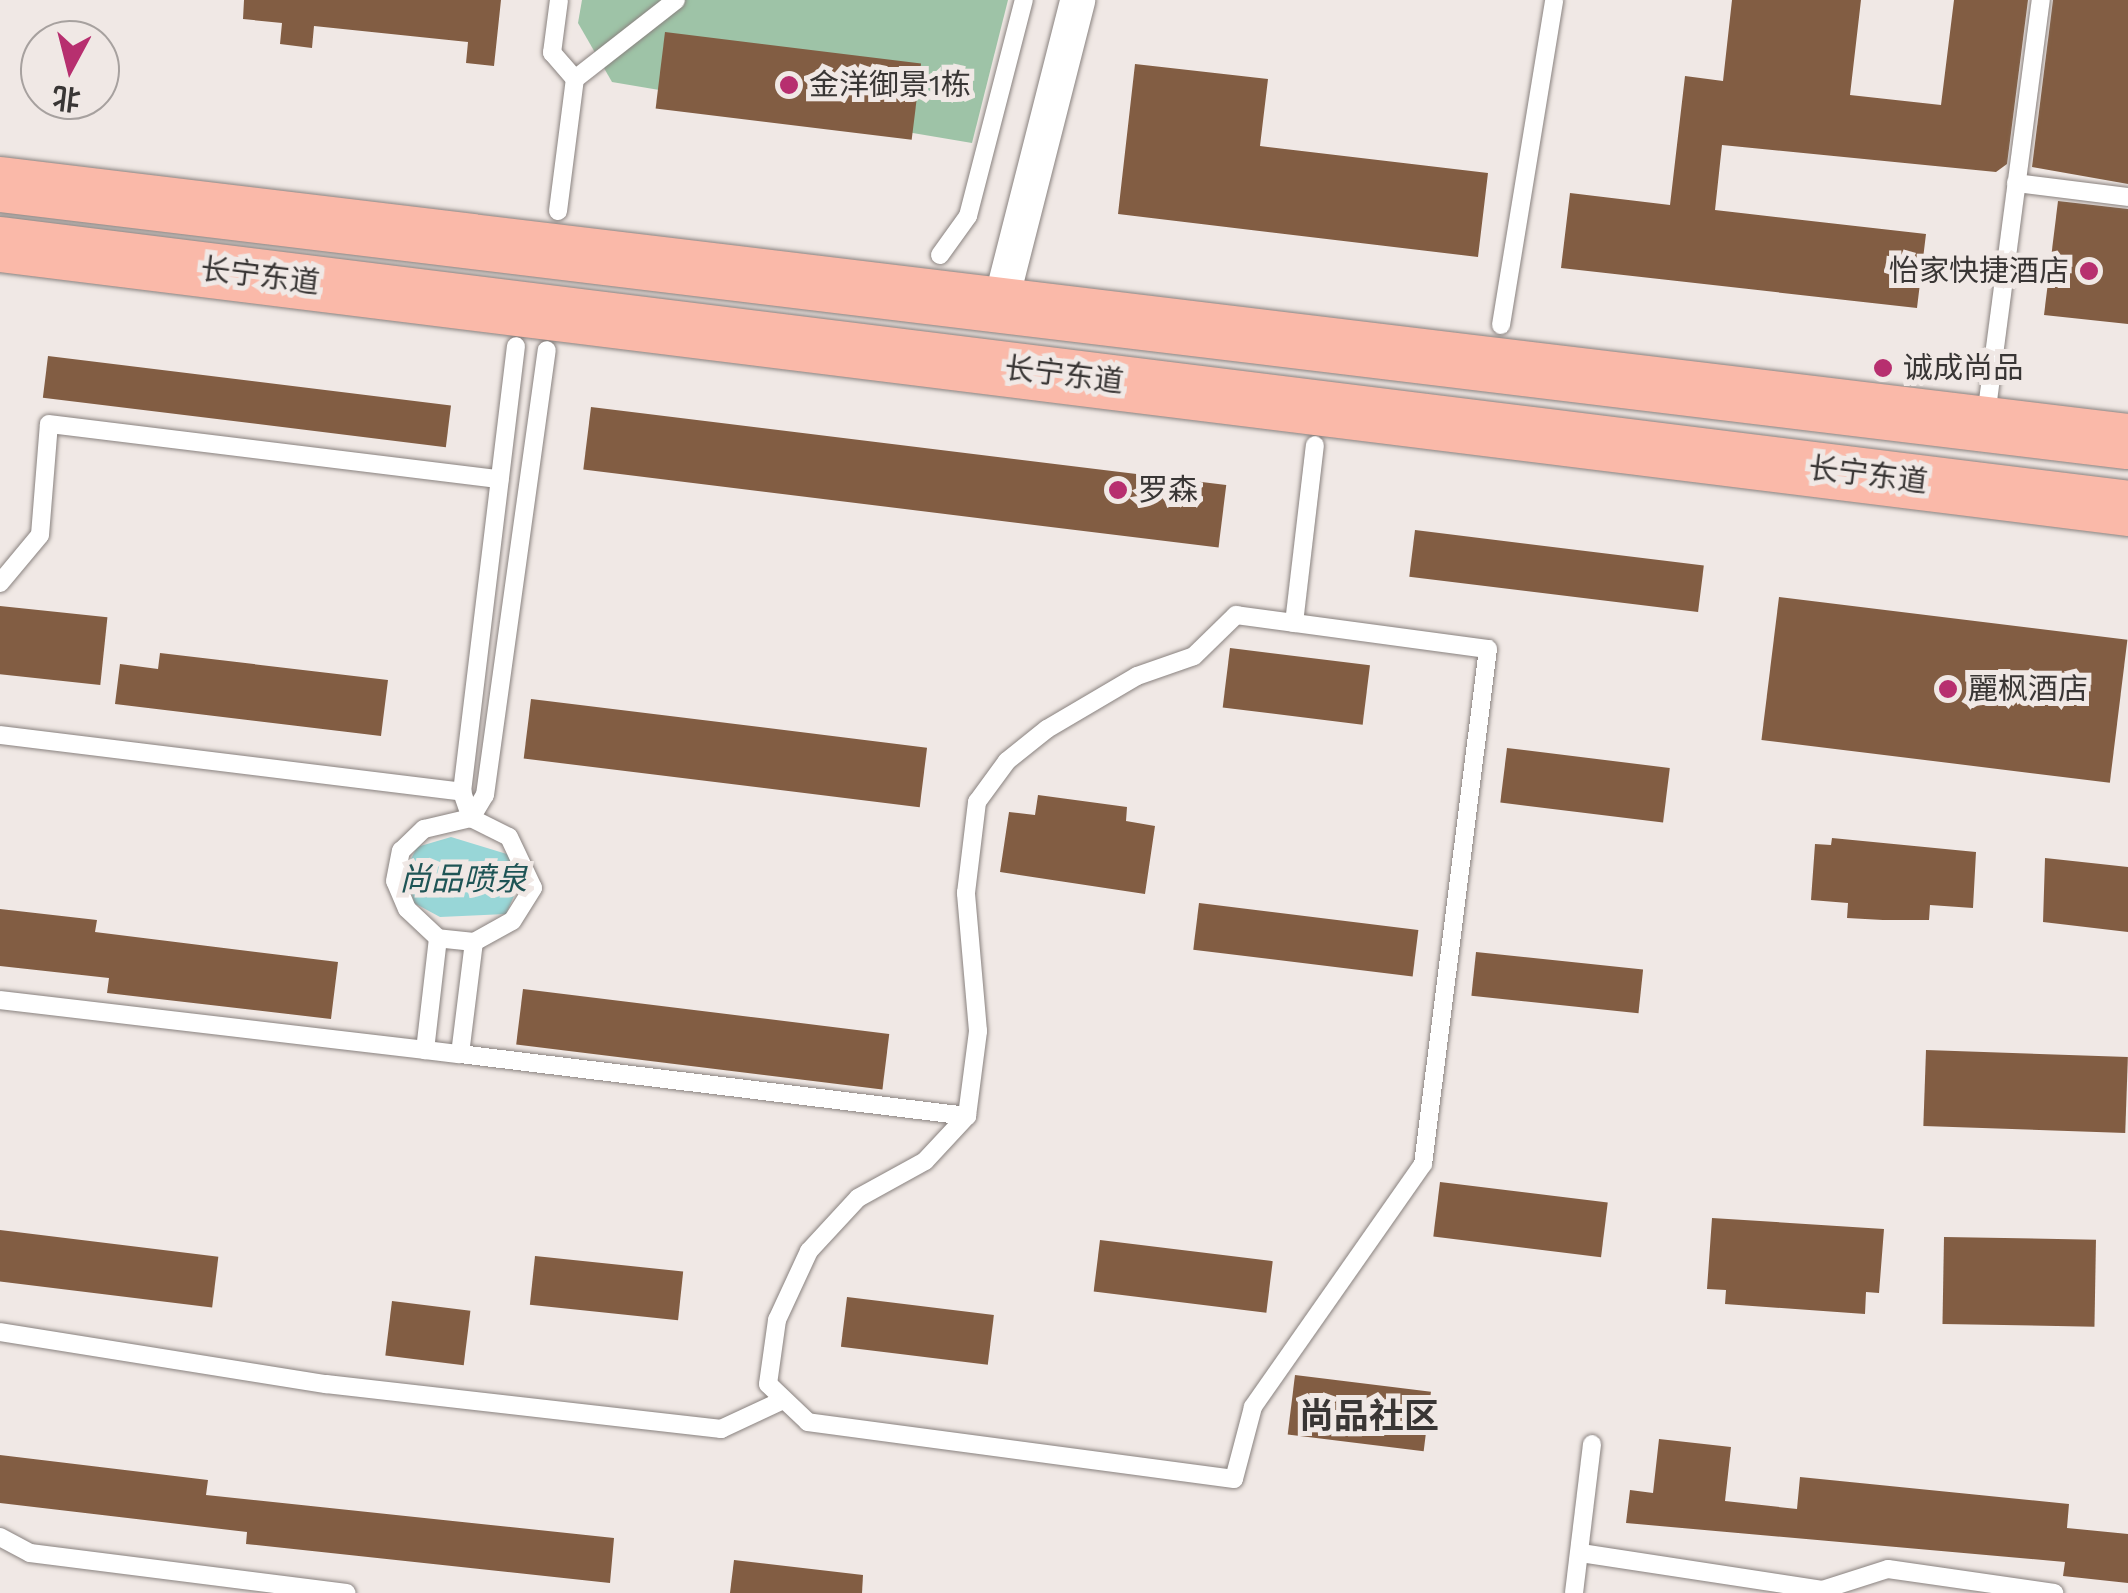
<!DOCTYPE html>
<meta charset="utf-8">
<style>
body{margin:0}
#map{position:relative;width:2128px;height:1593px;overflow:hidden;background:#f0e8e5;font-family:"Work Sans","Noto Sans SC",sans-serif}
div>[style]{position:absolute}
.green>*{inset:0;background:#9ec3a7}
.water>*{inset:0;background:#98d6d7}
.building>*{inset:0;background:#825d43;transform-origin:0 0}
.roads{filter:drop-shadow(0 0 2px #89827f) drop-shadow(0 0 2px #89827f)}
.lane>*{height:18px;margin:-9px;padding:0 9px;transform-origin:9px;border-radius:9px;background:#fff}
.street>*{height:35px;margin:-17.5px;padding:0 17.5px;transform-origin:17.5px;border-radius:17.5px;background:#fff}
.primary>*{height:55px;margin:-27.5px;padding:0 27.5px;transform-origin:27.5px;border-radius:27.5px;background:#fab9a9}
.dots>*{width:28px;height:28px;translate:-50% -50%;box-sizing:border-box;border:5px solid #f0e8e5;border-radius:50%}
span{translate:-50% -50%;white-space:nowrap;text-align:center;line-height:1.15;-webkit-text-stroke:10px #f0e8e5;paint-order:stroke}
.poi-label{font-size:30px;color:#393635}
.left{translate:0 -50%;text-align:left}
.right{translate:-100% -50%;text-align:right}
.street-label{font-size:30px;color:#393635}
.water-label{font-size:32px;color:#1e5455;font-style:italic}
.quarter-label{font-size:35px;color:#393635;font-weight:700}
.north{position:absolute;left:20px;top:20px;width:100px;height:100px;box-sizing:border-box;background:#f0e8e5;border:2px solid #a7a19f;border-radius:50%;rotate:187deg;font-size:28px;font-weight:700;line-height:40px;text-align:center;color:#393635}
.north::after{content:'';display:block;margin:auto;width:35px;height:45px;background:#b72f6f;clip-path:polygon(50% 0,100% 100%,50% 72%,0 100%)}
</style>
<div id="map">
<div class="green">
<i style="clip-path:polygon(582px 0,1008px 0,972px 143px,612px 82px,578px 23px)"></i>
</div>
<div class="water">
<i style="clip-path:polygon(451px 837px,513px 856px,521px 880px,506px 914px,440px 917px,414px 903px,406px 869px,417px 847px)"></i>
</div>
<div class="building">
<i style="clip-path:polygon(244px 0,501px 0,494px 66px,466px 63px,468px 42px,314px 26px,312px 48px,280px 44px,282px 23px,243px 19px)"></i>
<i style="clip-path:polygon(1732px 0,1861px 0,1850px 95px,1941px 105px,1954px 0,2028px 0,2007px 164px,1996px 172px,1722px 145px,1715px 210px,1926px 234px,1917px 308px,1561px 268px,1570px 193px,1670px 205px,1685px 76px,1723px 81px)"></i>
<i style="clip-path:polygon(2053px 0,2128px 0,2128px 184px,2032px 167px)"></i>
<i style="left:665px;top:32px;width:258px;height:77px;rotate:7deg"></i>
<i style="clip-path:polygon(1135px 64px,1268px 79px,1260px 146px,1488px 173px,1478px 257px,1118px 214px)"></i>
<i style="clip-path:polygon(2058px 201px,2128px 209px,2128px 324px,2044px 315px)"></i>
<i style="left:48px;top:356px;width:406px;height:42px;rotate:7deg"></i>
<i style="left:591px;top:407px;width:640px;height:63px;rotate:7deg"></i>
<i style="left:1415px;top:530px;width:291px;height:47px;rotate:7deg"></i>
<i style="left:1779px;top:597px;width:351px;height:144px;rotate:7deg"></i>
<i style="left:0;top:606px;width:108px;height:68px;rotate:6deg"></i>
<i style="left:1230px;top:648px;width:141px;height:60px;rotate:7deg"></i>
<i style="clip-path:polygon(160px 653px,388px 680px,381px 736px,115px 704px,120px 664px,158px 669px)"></i>
<i style="left:531px;top:699px;width:399px;height:60px;rotate:7deg"></i>
<i style="left:1507px;top:748px;width:164px;height:55px;rotate:7deg"></i>
<i style="clip-path:polygon(1038px 795px,1127px 807px,1126px 821px,1155px 826px,1145px 894px,1000px 872px,1009px 812px,1035px 815px)"></i>
<i style="clip-path:polygon(1832px 838px,1976px 852px,1973px 908px,1930px 905px,1929px 920px,1883px 920px,1847px 918px,1848px 903px,1811px 900px,1815px 844px,1831px 845px)"></i>
<i style="clip-path:polygon(2045px 858px,2128px 867px,2128px 932px,2043px 922px)"></i>
<i style="left:1199px;top:903px;width:221px;height:47px;rotate:7deg"></i>
<i style="clip-path:polygon(0 909px,97px 920px,95px 932px,338px 962px,331px 1019px,107px 993px,109px 978px,0 966px)"></i>
<i style="left:1476px;top:952px;width:168px;height:44px;rotate:6deg"></i>
<i style="left:523px;top:989px;width:369px;height:56px;rotate:7deg"></i>
<i style="left:1926px;top:1050px;width:202px;height:76px;rotate:2deg"></i>
<i style="left:1440px;top:1182px;width:169px;height:55px;rotate:7deg"></i>
<i style="clip-path:polygon(1712px 1218px,1884px 1229px,1879px 1293px,1866px 1292px,1865px 1314px,1725px 1304px,1726px 1290px,1707px 1289px)"></i>
<i style="left:0;top:1230px;width:220px;height:51px;rotate:7deg"></i>
<i style="left:1944px;top:1237px;width:152px;height:87px;rotate:1deg"></i>
<i style="left:1100px;top:1240px;width:174px;height:52px;rotate:7deg"></i>
<i style="left:535px;top:1256px;width:149px;height:49px;rotate:6deg"></i>
<i style="left:847px;top:1297px;width:148px;height:50px;rotate:7deg"></i>
<i style="left:392px;top:1301px;width:79px;height:55px;rotate:7deg"></i>
<i style="left:1295px;top:1375px;width:137px;height:60px;rotate:7deg"></i>
<i style="clip-path:polygon(1659px 1439px,1731px 1447px,1725px 1501px,1797px 1509px,1800px 1477px,2069px 1504px,2067px 1528px,2128px 1534px,2128px 1583px,2063px 1576px,2065px 1562px,1626px 1523px,1630px 1490px,1653px 1493px)"></i>
<i style="clip-path:polygon(0 1455px,208px 1480px,206px 1495px,614px 1538px,610px 1583px,246px 1544px,247px 1532px,0 1503px)"></i>
<i style="clip-path:polygon(734px 1560px,863px 1575px,862px 1593px,730px 1593px)"></i>
</div>
<div class="roads">
<div class="lane">
<i style="left:575px;top:79px;width:128px;rotate:-38deg"></i>
<i style="left:2016px;top:183px;width:113px;rotate:7.1deg"></i>
<i style="left:558px;top:211px;width:133px;rotate:-82.7deg"></i>
<i style="left:575px;top:79px;width:35px;rotate:-131deg"></i>
<i style="left:552px;top:53px;width:53px;rotate:-82.5deg"></i>
<i style="left:940px;top:255px;width:48px;rotate:-54.3deg"></i>
<i style="left:968px;top:216px;width:223px;rotate:-75.5deg"></i>
<i style="left:1501px;top:325px;width:329px;rotate:-80.7deg"></i>
<i style="left:1986px;top:416px;width:420px;rotate:-82.5deg"></i>
<i style="left:0;top:583px;width:62px;rotate:-50.2deg"></i>
<i style="left:40px;top:535px;width:111px;rotate:-85.4deg"></i>
<i style="left:49px;top:424px;width:454px;rotate:7deg"></i>
<i style="left:1236px;top:615px;width:254px;rotate:7.7deg"></i>
<i style="left:1488px;top:649px;width:519px;rotate:97.19deg"></i>
<i style="left:1423px;top:1164px;width:297px;rotate:125deg"></i>
<i style="left:1253px;top:1407px;width:74px;rotate:104.8deg"></i>
<i style="left:1234px;top:1479px;width:430px;rotate:-172.4deg"></i>
<i style="left:808px;top:1422px;width:55px;rotate:-136.5deg"></i>
<i style="left:768px;top:1384px;width:65px;rotate:-82deg"></i>
<i style="left:777px;top:1320px;width:76px;rotate:-65.1deg"></i>
<i style="left:809px;top:1251px;width:72px;rotate:-47.2deg"></i>
<i style="left:858px;top:1198px;width:77px;rotate:-28.9deg"></i>
<i style="left:925px;top:1161px;width:62px;rotate:-47deg"></i>
<i style="left:967px;top:1116px;width:86px;rotate:-82.6deg"></i>
<i style="left:978px;top:1031px;width:139px;rotate:-95deg"></i>
<i style="left:966px;top:893px;width:92px;rotate:-83.1deg"></i>
<i style="left:977px;top:802px;width:51px;rotate:-53.8deg"></i>
<i style="left:1007px;top:761px;width:51px;rotate:-38.7deg"></i>
<i style="left:1047px;top:729px;width:104px;rotate:-30.5deg"></i>
<i style="left:1137px;top:676px;width:60px;rotate:-19.3deg"></i>
<i style="left:1194px;top:656px;width:59px;rotate:-44.3deg"></i>
<i style="left:1294px;top:623px;width:179px;rotate:-83.3deg"></i>
<i style="left:0;top:735px;width:466px;rotate:7deg"></i>
<i style="left:462px;top:792px;width:449px;rotate:-83.1deg"></i>
<i style="left:462px;top:792px;width:28px;rotate:71deg"></i>
<i style="left:471px;top:818px;width:27px;rotate:-59deg"></i>
<i style="left:485px;top:795px;width:449px;rotate:-82.1deg"></i>
<i style="left:471px;top:818px;width:42px;rotate:26.6deg"></i>
<i style="left:509px;top:837px;width:56px;rotate:64.8deg"></i>
<i style="left:533px;top:888px;width:39px;rotate:122deg"></i>
<i style="left:512px;top:921px;width:43px;rotate:151.1deg"></i>
<i style="left:474px;top:942px;width:36px;rotate:-174deg"></i>
<i style="left:438px;top:938px;width:42px;rotate:-136.9deg"></i>
<i style="left:407px;top:909px;width:30px;rotate:-113deg"></i>
<i style="left:395px;top:881px;width:31px;rotate:-79deg"></i>
<i style="left:401px;top:851px;width:32px;rotate:-44deg"></i>
<i style="left:424px;top:829px;width:48px;rotate:-13.2deg"></i>
<i style="left:438px;top:938px;width:113px;rotate:96.6deg"></i>
<i style="left:425px;top:1050px;width:35px;rotate:7deg"></i>
<i style="left:460px;top:1054px;width:113px;rotate:-82.9deg"></i>
<i style="left:0;top:1000px;width:428px;rotate:6.7deg"></i>
<i style="left:460px;top:1054px;width:511px;rotate:6.97deg"></i>
<i style="left:0;top:1332px;width:330px;rotate:9.1deg"></i>
<i style="left:326px;top:1384px;width:398px;rotate:6.5deg"></i>
<i style="left:721px;top:1429px;width:66px;rotate:-25deg"></i>
<i style="left:0;top:1537px;width:34px;rotate:28deg"></i>
<i style="left:30px;top:1553px;width:319px;rotate:7.2deg"></i>
<i style="left:1581px;top:1553px;width:244px;rotate:8.7deg"></i>
<i style="left:1822px;top:1590px;width:69px;rotate:-17.7deg"></i>
<i style="left:1888px;top:1569px;width:168px;rotate:8.2deg"></i>
<i style="left:1574px;top:1593px;width:150px;rotate:-83.1deg"></i>
</div>
<div class="street">
<i style="left:1000px;top:303px;width:313px;rotate:-75.7deg"></i>
</div>
<div class="primary">
<i style="left:0;top:184px;width:2143px;rotate:6.89deg"></i>
<i style="left:0;top:244px;width:2144px;rotate:7.07deg"></i>
</div>
</div>
<div class="dots">
<i style="left:789px;top:85px;background:#b72f6f"></i>
<i style="left:2089px;top:271px;background:#b72f6f"></i>
<i style="left:1883px;top:368px;background:#b72f6f"></i>
<i style="left:1118px;top:490px;background:#b72f6f"></i>
<i style="left:1948px;top:689px;background:#b72f6f"></i>
</div>
<div class="poi-label">
<span class="left" style="left:809px;top:85px">金洋御景1栋</span>
<span class="right" style="left:2069px;top:271px">怡家快捷酒店</span>
<span class="left" style="left:1903px;top:368px">诚成尚品</span>
<span class="left" style="left:1138px;top:490px">罗森</span>
<span class="left" style="left:1968px;top:689px">麗枫酒店</span>
</div>
<div class="street-label">
<span style="left:260px;top:276px;rotate:7deg">长宁东道</span>
<span style="left:1064px;top:375px;rotate:7deg">长宁东道</span>
<span style="left:1868px;top:475px;rotate:7deg">长宁东道</span>
</div>
<div class="water-label">
<span style="left:463px;top:879px">尚品喷泉</span>
</div>
<div class="quarter-label">
<span style="left:1369px;top:1416px">尚品社区</span>
</div>
<div class="north">北</div>
</div>
